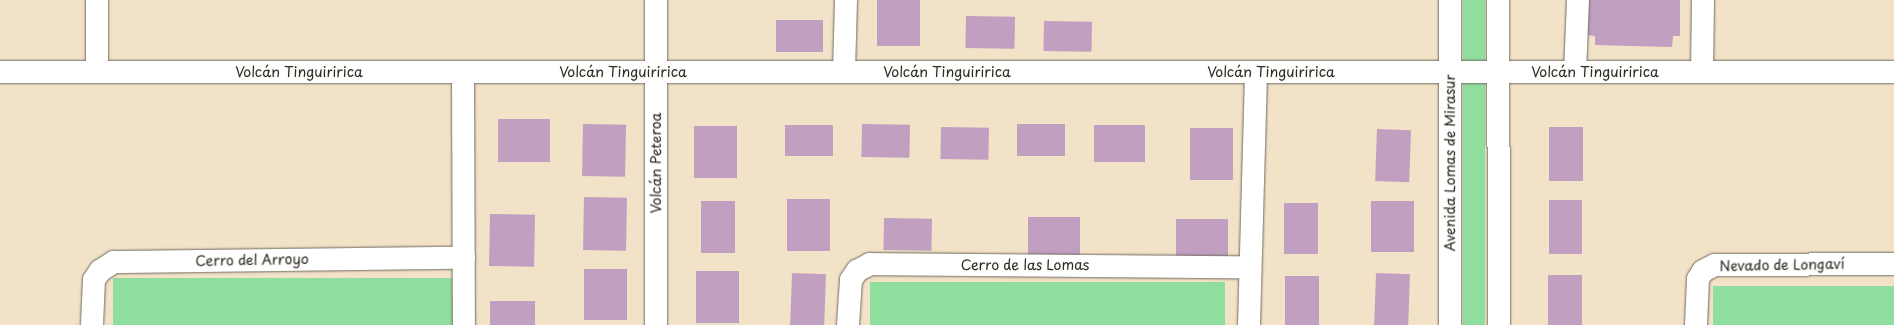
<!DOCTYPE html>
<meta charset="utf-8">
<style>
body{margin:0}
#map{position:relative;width:1894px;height:325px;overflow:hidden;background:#f2e2c7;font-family:"Playpen Sans",sans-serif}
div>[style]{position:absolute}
.green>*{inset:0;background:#8fde9d;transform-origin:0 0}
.building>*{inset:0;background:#c09fc1;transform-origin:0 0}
.roads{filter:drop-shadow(0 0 1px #716b62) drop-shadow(0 0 1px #716b62)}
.minor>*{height:22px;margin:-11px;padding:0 11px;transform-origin:11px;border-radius:11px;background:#fff}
span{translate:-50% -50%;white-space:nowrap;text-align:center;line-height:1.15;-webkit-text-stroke:3px #fdfcf7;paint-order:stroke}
.street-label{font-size:14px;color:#2b2b2b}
</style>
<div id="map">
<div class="green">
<i style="left:1463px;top:0;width:22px;height:325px"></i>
<i style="left:453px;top:278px;width:47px;height:340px;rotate:90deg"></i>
<i style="left:870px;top:282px;width:355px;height:43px"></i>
<i style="left:1713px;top:286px;width:181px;height:39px"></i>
</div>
<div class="building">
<i style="left:877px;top:0;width:43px;height:46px"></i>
<i style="clip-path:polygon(1588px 0,1680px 0,1680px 36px,1673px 36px,1672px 47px,1595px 45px,1595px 36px,1588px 35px)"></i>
<i style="left:966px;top:16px;width:49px;height:32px;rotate:1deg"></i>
<i style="left:776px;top:20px;width:47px;height:32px"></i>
<i style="left:1044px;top:21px;width:48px;height:30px;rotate:1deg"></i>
<i style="left:498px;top:119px;width:52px;height:43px"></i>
<i style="left:583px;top:124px;width:43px;height:52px;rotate:1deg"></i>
<i style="left:862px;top:124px;width:48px;height:33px;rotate:1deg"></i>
<i style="left:1017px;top:124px;width:48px;height:32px"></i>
<i style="left:785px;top:125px;width:48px;height:31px"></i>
<i style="left:1094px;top:125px;width:51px;height:37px"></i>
<i style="left:694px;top:126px;width:43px;height:52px"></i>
<i style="left:941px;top:127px;width:48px;height:32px;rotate:1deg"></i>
<i style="left:1549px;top:127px;width:34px;height:54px"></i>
<i style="left:1190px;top:128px;width:43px;height:52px"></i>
<i style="left:1377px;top:129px;width:34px;height:52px;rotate:2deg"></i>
<i style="left:584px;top:197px;width:43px;height:53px;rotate:1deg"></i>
<i style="left:787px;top:199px;width:43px;height:52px"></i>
<i style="left:1549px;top:200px;width:33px;height:54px"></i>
<i style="left:701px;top:201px;width:34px;height:52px"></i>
<i style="left:1371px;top:201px;width:43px;height:51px"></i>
<i style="left:1284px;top:203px;width:34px;height:51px"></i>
<i style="left:490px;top:214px;width:45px;height:52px;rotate:1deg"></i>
<i style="left:1028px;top:217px;width:52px;height:38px"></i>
<i style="left:884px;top:218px;width:48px;height:32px;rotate:1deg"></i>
<i style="left:1176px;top:219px;width:52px;height:37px"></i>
<i style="left:584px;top:269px;width:43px;height:51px"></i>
<i style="left:696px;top:271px;width:43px;height:52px"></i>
<i style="left:792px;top:273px;width:34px;height:52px;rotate:2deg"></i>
<i style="left:1376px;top:273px;width:34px;height:52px;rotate:2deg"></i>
<i style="left:1548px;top:275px;width:34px;height:50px"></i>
<i style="left:1285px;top:276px;width:34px;height:49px"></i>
<i style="left:490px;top:301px;width:45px;height:24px"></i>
</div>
<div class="roads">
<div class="minor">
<i style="left:97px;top:0;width:72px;rotate:90deg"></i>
<i style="left:1498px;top:0;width:325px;rotate:89.8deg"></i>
<i style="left:0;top:72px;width:1894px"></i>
<i style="left:463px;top:72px;width:253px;rotate:89.8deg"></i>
<i style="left:844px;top:72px;width:72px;rotate:-88.4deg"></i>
<i style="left:1575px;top:72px;width:72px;rotate:-87.6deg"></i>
<i style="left:1702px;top:72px;width:72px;rotate:-89.2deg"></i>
<i style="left:92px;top:325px;width:45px;rotate:-87.5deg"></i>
<i style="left:94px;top:280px;width:11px;rotate:-56deg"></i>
<i style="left:100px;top:271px;width:17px;rotate:-33deg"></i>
<i style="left:114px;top:262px;width:350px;rotate:-0.7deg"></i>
<i style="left:656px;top:325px;width:325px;rotate:-90deg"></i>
<i style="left:848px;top:325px;width:45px;rotate:-86.2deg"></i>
<i style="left:851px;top:280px;width:11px;rotate:-56deg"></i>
<i style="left:857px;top:271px;width:15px;rotate:-28deg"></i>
<i style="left:870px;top:264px;width:380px;rotate:0.5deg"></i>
<i style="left:1249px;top:325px;width:253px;rotate:-88.4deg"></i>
<i style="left:1450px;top:325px;width:325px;rotate:-90deg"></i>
<i style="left:1696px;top:325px;width:46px;rotate:-87.5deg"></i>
<i style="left:1698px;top:279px;width:9px;rotate:-58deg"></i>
<i style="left:1703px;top:271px;width:13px;rotate:-27deg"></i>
<i style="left:1715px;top:265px;width:179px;rotate:-0.3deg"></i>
</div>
</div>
<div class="street-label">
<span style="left:299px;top:72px">Volcán Tinguiririca</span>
<span style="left:623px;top:72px">Volcán Tinguiririca</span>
<span style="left:947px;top:72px">Volcán Tinguiririca</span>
<span style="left:1271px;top:72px">Volcán Tinguiririca</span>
<span style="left:1595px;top:72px">Volcán Tinguiririca</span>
<span style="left:656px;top:163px;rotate:-90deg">Volcán Peteroa</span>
<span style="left:1450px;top:163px;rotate:-90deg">Avenida Lomas de Mirasur</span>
<span style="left:252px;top:260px;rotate:-1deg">Cerro del Arroyo</span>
<span style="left:1025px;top:265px">Cerro de las Lomas</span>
<span style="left:1782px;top:265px;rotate:-1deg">Nevado de Longaví</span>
</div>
</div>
